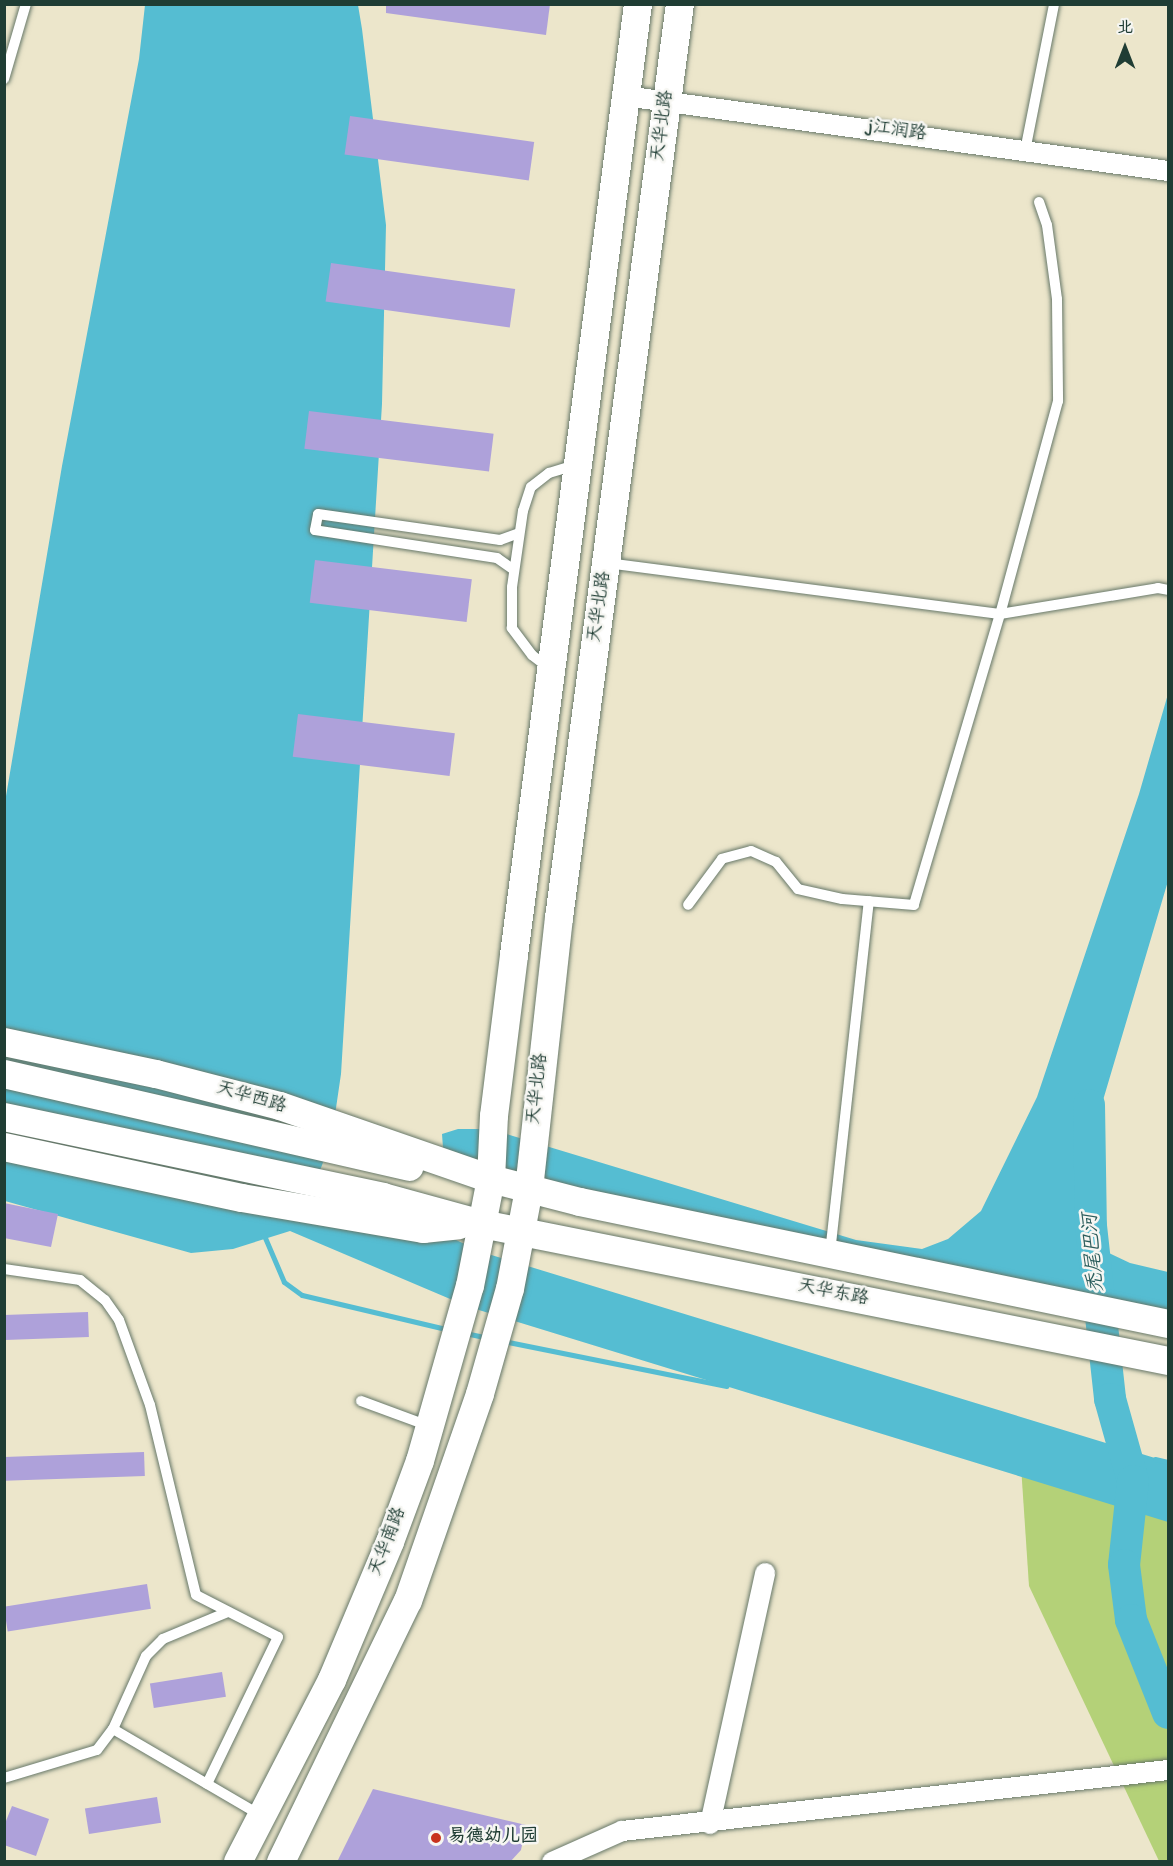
<!DOCTYPE html>
<meta charset="utf-8">
<style>
body{margin:0}
#map{position:relative;width:1173px;height:1866px;overflow:hidden;background:#ece6cb;font-family:"Gochi Hand","LXGW WenKai TC",sans-serif}
div>[style]{position:absolute}
.green>*{inset:0;background:#b4d178}
.water>*{inset:0;background:#55bdd2}
.stream>*{height:5px;margin:-2.5px;padding:0 2.5px;transform-origin:2.5px;border-radius:2.5px;background:#55bdd2}
.river>*{height:32px;margin:-16px;padding:0 16px;transform-origin:16px;border-radius:16px;background:#55bdd2}
.building>*{inset:0;background:#aea1da;transform-origin:0 0}
.roads{filter:drop-shadow(0 0 2px #677869) drop-shadow(0 0 2px #677869)}
.service>*{height:10px;margin:-5px;padding:0 5px;transform-origin:5px;border-radius:5px;background:#fff}
.minor>*{height:20px;margin:-10px;padding:0 10px;transform-origin:10px;border-radius:10px;background:#fff}
.secondary>*{height:28px;margin:-14px;padding:0 14px;transform-origin:14px;border-radius:14px;background:#fff}
.dots>*{width:16px;height:16px;translate:-50% -50%;box-sizing:border-box;border:3px solid #f6f6f2;border-radius:50%}
span{translate:-50% -50%;white-space:nowrap;text-align:center;line-height:1.15;-webkit-text-stroke:5px #f6f6f2;paint-order:stroke}
.street-label{font-size:18px;color:#1f3d34}
.poi-label{font-size:18px;color:#1f3d34;font-weight:700}
.left{translate:0 -50%;text-align:left}
.water-label{font-size:20px;color:#2c5d5c;font-style:italic}
.frame{position:absolute;inset:0;border:6px solid #1f3d34;pointer-events:none}
.north{position:absolute;left:1095px;top:18px;width:60px;height:60px;-webkit-text-stroke:4px #f6f6f2;paint-order:stroke;rotate:0deg;font-size:16px;font-weight:700;line-height:24px;text-align:center;color:#1f3d34}
.north::after{content:'';display:block;margin:auto;width:21px;height:27px;background:#1f3d34;clip-path:polygon(50% 0,100% 100%,50% 72%,0 100%)}
</style>
<div id="map">
<div class="green">
<i style="clip-path:polygon(1021px 1466px,1168px 1491px,1168px 1861px,1159px 1861px,1029px 1586px)"></i>
</div>
<div class="water">
<i style="clip-path:polygon(145px 5px,358px 5px,362px 29px,386px 225px,382px 404px,341px 1074px,331px 1142px,317px 1178px,485px 1253px,1168px 1462px,1168px 1522px,469px 1307px,290px 1231px,233px 1249px,191px 1253px,5px 1201px,5px 802px,62px 466px,139px 59px)"></i>
<i style="clip-path:polygon(1168px 694px,1168px 881px,1085px 1161px,1078px 1211px,1092px 1245px,1130px 1263px,1168px 1272px,1168px 1323px,559px 1190px,443px 1148px,442px 1134px,458px 1129px,490px 1129px,856px 1240px,922px 1249px,948px 1239px,981px 1211px,1037px 1097px,1139px 794px)"></i>
</div>
<div class="stream">
<i style="left:263px;top:1233px;width:53px;rotate:66.8deg"></i>
<i style="left:284px;top:1282px;width:22px;rotate:36deg"></i>
<i style="left:302px;top:1295px;width:152px;rotate:13.3deg"></i>
<i style="left:465px;top:1333px;width:24px;rotate:12deg"></i>
<i style="left:503px;top:1341px;width:228px;rotate:11.4deg"></i>
<i style="left:1155px;top:1459px;width:13px;rotate:13deg"></i>
</div>
<div class="river">
<i style="left:1089px;top:1105px;width:121px;rotate:89.1deg"></i>
<i style="left:1091px;top:1226px;width:174px;rotate:83.7deg"></i>
<i style="left:1110px;top:1399px;width:85px;rotate:74.3deg"></i>
<i style="left:1133px;top:1481px;width:84px;rotate:96.1deg"></i>
<i style="left:1124px;top:1565px;width:55px;rotate:82.7deg"></i>
<i style="left:1131px;top:1620px;width:100px;rotate:68.3deg"></i>
</div>
<div class="building">
<i style="clip-path:polygon(386px 4px,550px 4px,546px 35px,386px 13px)"></i>
<i style="left:350px;top:116px;width:186px;height:39px;rotate:8deg"></i>
<i style="left:331px;top:263px;width:186px;height:39px;rotate:8deg"></i>
<i style="left:309px;top:411px;width:186px;height:38px;rotate:7deg"></i>
<i style="left:315px;top:560px;width:158px;height:43px;rotate:7deg"></i>
<i style="left:298px;top:714px;width:158px;height:43px;rotate:7deg"></i>
<i style="clip-path:polygon(4px 1203px,58px 1214px,51px 1247px,4px 1238px)"></i>
<i style="left:88px;top:1312px;width:25px;height:84px;rotate:88deg"></i>
<i style="left:144px;top:1452px;width:24px;height:140px;rotate:88deg"></i>
<i style="left:147px;top:1584px;width:25px;height:145px;rotate:81deg"></i>
<i style="left:222px;top:1672px;width:25px;height:73px;rotate:81deg"></i>
<i style="clip-path:polygon(373px 1789px,526px 1825px,521px 1850px,510px 1862px,337px 1862px)"></i>
<i style="left:157px;top:1797px;width:26px;height:73px;rotate:81deg"></i>
<i style="clip-path:polygon(12px 1806px,49px 1819px,36px 1856px,4px 1845px,4px 1826px)"></i>
</div>
<div class="roads">
<div class="service">
<i style="left:4px;top:79px;width:78px;rotate:-73.7deg"></i>
<i style="left:1025px;top:151px;width:150px;rotate:-78.8deg"></i>
<i style="left:1039px;top:202px;width:24px;rotate:71deg"></i>
<i style="left:1047px;top:225px;width:75px;rotate:82.3deg"></i>
<i style="left:1057px;top:299px;width:102px;rotate:89.4deg"></i>
<i style="left:1058px;top:401px;width:221px;rotate:105.2deg"></i>
<i style="left:1000px;top:614px;width:160px;rotate:-9.3deg"></i>
<i style="left:1158px;top:588px;width:10px;rotate:11deg"></i>
<i style="left:607px;top:563px;width:396px;rotate:7.4deg"></i>
<i style="left:1000px;top:614px;width:303px;rotate:106.5deg"></i>
<i style="left:914px;top:905px;width:72px;rotate:-175.2deg"></i>
<i style="left:842px;top:899px;width:45px;rotate:-167.2deg"></i>
<i style="left:798px;top:889px;width:35px;rotate:-129deg"></i>
<i style="left:776px;top:862px;width:27px;rotate:-156deg"></i>
<i style="left:751px;top:851px;width:30px;rotate:165deg"></i>
<i style="left:722px;top:859px;width:57px;rotate:126.5deg"></i>
<i style="left:514px;top:570px;width:21px;rotate:-145deg"></i>
<i style="left:497px;top:558px;width:184px;rotate:-171.3deg"></i>
<i style="left:315px;top:530px;width:16px;rotate:-79deg"></i>
<i style="left:318px;top:514px;width:184px;rotate:8.1deg"></i>
<i style="left:500px;top:540px;width:20px;rotate:-20deg"></i>
<i style="left:549px;top:668px;width:21px;rotate:-143deg"></i>
<i style="left:532px;top:655px;width:34px;rotate:-127deg"></i>
<i style="left:512px;top:628px;width:41px;rotate:-90deg"></i>
<i style="left:512px;top:587px;width:77px;rotate:-81.8deg"></i>
<i style="left:523px;top:511px;width:25px;rotate:-72deg"></i>
<i style="left:531px;top:487px;width:23px;rotate:-38deg"></i>
<i style="left:549px;top:473px;width:27px;rotate:-17deg"></i>
<i style="left:830px;top:1253px;width:354px;rotate:-83.7deg"></i>
<i style="left:4px;top:1269px;width:77px;rotate:8.2deg"></i>
<i style="left:80px;top:1280px;width:32px;rotate:39deg"></i>
<i style="left:105px;top:1300px;width:24px;rotate:55deg"></i>
<i style="left:119px;top:1320px;width:90px;rotate:70deg"></i>
<i style="left:150px;top:1405px;width:195px;rotate:76.4deg"></i>
<i style="left:196px;top:1595px;width:92px;rotate:27.1deg"></i>
<i style="left:278px;top:1637px;width:163px;rotate:115.8deg"></i>
<i style="left:361px;top:1401px;width:72px;rotate:20.2deg"></i>
<i style="left:113px;top:1729px;width:170px;rotate:30.3deg"></i>
<i style="left:4px;top:1778px;width:97px;rotate:-16.8deg"></i>
<i style="left:97px;top:1750px;width:26px;rotate:-53deg"></i>
<i style="left:113px;top:1729px;width:80px;rotate:-65.7deg"></i>
<i style="left:146px;top:1656px;width:24px;rotate:-45deg"></i>
<i style="left:163px;top:1639px;width:70px;rotate:-22.6deg"></i>
</div>
<div class="minor">
<i style="left:625px;top:96px;width:548px;rotate:7.86deg"></i>
<i style="left:710px;top:1824px;width:257px;rotate:-77.6deg"></i>
<i style="left:552px;top:1862px;width:77px;rotate:-23.9deg"></i>
<i style="left:622px;top:1831px;width:549px;rotate:-6.37deg"></i>
</div>
<div class="secondary">
<i style="left:4px;top:1042px;width:155px;rotate:11.9deg"></i>
<i style="left:156px;top:1074px;width:128px;rotate:14.5deg"></i>
<i style="left:280px;top:1106px;width:223px;rotate:19.1deg"></i>
<i style="left:491px;top:1179px;width:92px;rotate:14.5deg"></i>
<i style="left:580px;top:1202px;width:601px;rotate:11.72deg"></i>
<i style="left:4px;top:1074px;width:416px;rotate:12.9deg"></i>
<i style="left:4px;top:1117px;width:387px;rotate:11.9deg"></i>
<i style="left:383px;top:1197px;width:103px;rotate:15.3deg"></i>
<i style="left:482px;top:1224px;width:700px;rotate:11.29deg"></i>
<i style="left:4px;top:1147px;width:243px;rotate:12.1deg"></i>
<i style="left:242px;top:1198px;width:184px;rotate:9.7deg"></i>
<i style="left:423px;top:1229px;width:36px;rotate:-6deg"></i>
<i style="left:238px;top:1862px;width:205px;rotate:-62.7deg"></i>
<i style="left:332px;top:1680px;width:150px;rotate:-67.2deg"></i>
<i style="left:390px;top:1542px;width:86px;rotate:-69.7deg"></i>
<i style="left:420px;top:1461px;width:182px;rotate:-74.1deg"></i>
<i style="left:470px;top:1286px;width:109px;rotate:-78.9deg"></i>
<i style="left:491px;top:1179px;width:63px;rotate:-87.3deg"></i>
<i style="left:494px;top:1116px;width:162px;rotate:-82.9deg"></i>
<i style="left:514px;top:955px;width:959px;rotate:-82.57deg"></i>
<i style="left:281px;top:1862px;width:290px;rotate:-64.1deg"></i>
<i style="left:408px;top:1601px;width:219px;rotate:-70.8deg"></i>
<i style="left:480px;top:1394px;width:109px;rotate:-74.1deg"></i>
<i style="left:510px;top:1289px;width:102px;rotate:-79.2deg"></i>
<i style="left:529px;top:1189px;width:273px;rotate:-83.7deg"></i>
<i style="left:559px;top:918px;width:922px;rotate:-82.46deg"></i>
</div>
</div>
<div class="dots">
<i style="left:436px;top:1838px;background:#c8321e"></i>
</div>
<div class="street-label">
<span style="left:664px;top:126px;rotate:-83deg">天华北路</span>
<span style="left:897px;top:132px;rotate:8deg">j江润路</span>
<span style="left:601px;top:607px;rotate:-82deg">天华北路</span>
<span style="left:539px;top:1089px;rotate:-84deg">天华北路</span>
<span style="left:251px;top:1099px;rotate:16deg">天华西路</span>
<span style="left:833px;top:1294px;rotate:11deg">天华东路</span>
<span style="left:389px;top:1542px;rotate:-69deg">天华南路</span>
</div>
<div class="poi-label">
<span class="left" style="left:448px;top:1838px">易德幼儿园</span>
</div>
<div class="water-label">
<span style="left:1095px;top:1253px;rotate:-95deg">秃尾巴河</span>
</div>
<div class="frame"></div>
<div class="north">北</div>
</div>
